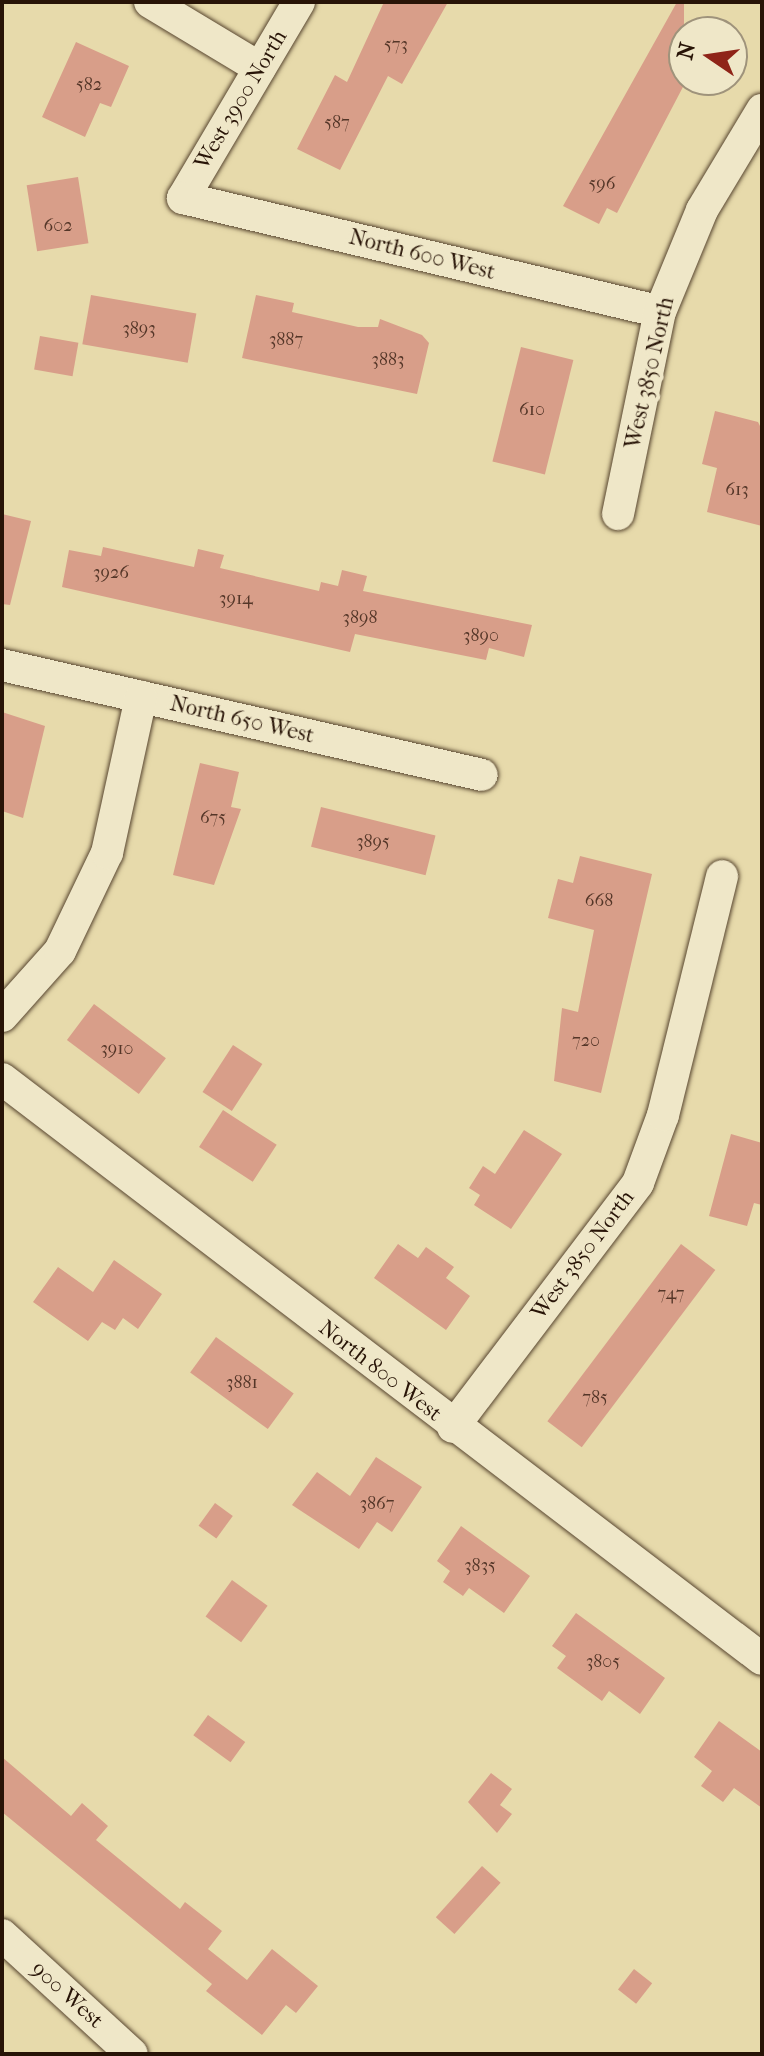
<!DOCTYPE html>
<style>
body{margin:0}
#map{position:relative;width:764px;height:2056px;overflow:hidden;background:#e7daab;font-family:"IM FELL French Canon",serif}
div>[style]{position:absolute}
.building>*{inset:0;background:#d89e89;transform-origin:0 0}
.roads{filter:drop-shadow(0 0 2px #584630) drop-shadow(0 0 2px #584630)}
.minor>*{height:32px;margin:-16px;padding:0 16px;transform-origin:16px;border-radius:16px;background:#efe7c8}
span{translate:-50% -50%;white-space:nowrap;text-align:center;line-height:1.15;-webkit-text-stroke:8px #efe7c8;paint-order:stroke}
.number-label{font-size:18px;color:#543628}
.number-label span{-webkit-text-stroke-width:0}
.street-label{font-size:22px;color:#281407}
.frame{position:absolute;inset:0;border:4px solid #281407;pointer-events:none}
.north{position:absolute;left:668px;top:16px;width:80px;height:80px;box-sizing:border-box;background:#efe7c8;border:2px solid #9f937b;border-radius:50%;rotate:283deg;font-size:22px;font-weight:700;line-height:32px;text-align:center;color:#281407}
.north::after{content:'';display:block;margin:auto;width:28px;height:36px;background:#8f2418;clip-path:polygon(50% 0,100% 100%,50% 72%,0 100%)}
</style>
<div id="map">
<div class="building">
<i style="clip-path:polygon(384px 2px,448px 2px,402px 84px,388px 76px,340px 170px,297px 149px,335px 75px,347px 82px)"></i>
<i style="clip-path:polygon(677px 2px,684px 2px,684px 85px,617px 213px,607px 208px,599px 224px,563px 206px)"></i>
<i style="clip-path:polygon(76px 42px,129px 66px,111px 107px,100px 103px,85px 137px,42px 117px)"></i>
<i style="left:78px;top:177px;width:67px;height:52px;rotate:81deg"></i>
<i style="left:91px;top:295px;width:107px;height:50px;rotate:10deg"></i>
<i style="clip-path:polygon(256px 295px,294px 303px,292px 312px,358px 327px,378px 327px,380px 319px,422px 335px,429px 343px,417px 394px,242px 358px)"></i>
<i style="left:40px;top:336px;width:39px;height:34px;rotate:10deg"></i>
<i style="left:521px;top:347px;width:54px;height:118px;rotate:14deg"></i>
<i style="clip-path:polygon(715px 411px,758px 422px,762px 430px,762px 526px,707px 512px,717px 468px,702px 464px)"></i>
<i style="clip-path:polygon(2px 514px,31px 521px,10px 605px,2px 604px)"></i>
<i style="clip-path:polygon(103px 547px,194px 567px,198px 549px,224px 555px,220px 568px,319px 591px,321px 582px,338px 586px,342px 570px,367px 576px,363px 591px,532px 625px,524px 657px,489px 648px,486px 660px,355px 634px,350px 652px,62px 587px,69px 550px,101px 556px)"></i>
<i style="clip-path:polygon(2px 712px,45px 726px,23px 818px,2px 811px)"></i>
<i style="clip-path:polygon(200px 763px,239px 772px,231px 807px,241px 809px,214px 885px,173px 875px)"></i>
<i style="left:321px;top:807px;width:118px;height:41px;rotate:14deg"></i>
<i style="clip-path:polygon(580px 856px,652px 874px,601px 1093px,554px 1081px,562px 1008px,578px 1012px,594px 930px,548px 918px,558px 879px,573px 883px)"></i>
<i style="left:94px;top:1004px;width:90px;height:45px;rotate:37deg"></i>
<i style="left:233px;top:1045px;width:35px;height:56px;rotate:33deg"></i>
<i style="left:223px;top:1110px;width:64px;height:44px;rotate:33deg"></i>
<i style="clip-path:polygon(524px 1130px,562px 1154px,511px 1229px,474px 1205px,480px 1195px,469px 1188px,483px 1166px,495px 1174px)"></i>
<i style="clip-path:polygon(731px 1134px,762px 1143px,762px 1205px,754px 1203px,747px 1226px,709px 1216px)"></i>
<i style="clip-path:polygon(398px 1244px,418px 1258px,426px 1247px,454px 1267px,446px 1278px,470px 1296px,446px 1330px,374px 1278px)"></i>
<i style="left:681px;top:1244px;width:43px;height:222px;rotate:37deg"></i>
<i style="clip-path:polygon(114px 1260px,162px 1294px,138px 1329px,123px 1318px,115px 1330px,102px 1322px,88px 1341px,33px 1302px,58px 1267px,93px 1292px)"></i>
<i style="left:216px;top:1337px;width:96px;height:44px;rotate:36deg"></i>
<i style="clip-path:polygon(376px 1457px,422px 1487px,392px 1532px,377px 1522px,359px 1549px,292px 1505px,317px 1472px,350px 1496px)"></i>
<i style="left:215px;top:1503px;width:22px;height:28px;rotate:36deg"></i>
<i style="clip-path:polygon(461px 1526px,530px 1576px,504px 1613px,469px 1588px,463px 1596px,443px 1582px,450px 1571px,437px 1561px)"></i>
<i style="left:232px;top:1580px;width:44px;height:45px;rotate:36deg"></i>
<i style="clip-path:polygon(576px 1613px,665px 1678px,640px 1714px,609px 1691px,602px 1701px,557px 1668px,566px 1656px,552px 1646px)"></i>
<i style="left:208px;top:1715px;width:46px;height:25px;rotate:36deg"></i>
<i style="clip-path:polygon(719px 1721px,762px 1752px,762px 1808px,734px 1788px,723px 1802px,701px 1786px,712px 1771px,694px 1757px)"></i>
<i style="clip-path:polygon(2px 1757px,71px 1816px,82px 1803px,108px 1826px,96px 1840px,180px 1909px,185px 1902px,222px 1931px,208px 1949px,247px 1980px,272px 1949px,318px 1986px,296px 2013px,286px 2005px,262px 2035px,206px 1991px,212px 1984px,2px 1812px)"></i>
<i style="clip-path:polygon(491px 1773px,512px 1789px,500px 1805px,512px 1814px,497px 1833px,468px 1802px)"></i>
<i style="left:482px;top:1866px;width:25px;height:69px;rotate:42deg"></i>
<i style="left:634px;top:1969px;width:23px;height:26px;rotate:38deg"></i>
</div>
<div class="roads">
<div class="minor">
<i style="left:150px;top:2px;width:128px;rotate:31deg"></i>
<i style="left:299px;top:2px;width:228px;rotate:120.6deg"></i>
<i style="left:183px;top:198px;width:490px;rotate:13.4deg"></i>
<i style="left:618px;top:514px;width:206px;rotate:-78.3deg"></i>
<i style="left:660px;top:312px;width:110px;rotate:-67.6deg"></i>
<i style="left:702px;top:210px;width:117px;rotate:-59deg"></i>
<i style="left:2px;top:665px;width:492px;rotate:12.9deg"></i>
<i style="left:2px;top:1016px;width:87px;rotate:-48.3deg"></i>
<i style="left:60px;top:951px;width:109px;rotate:-64.4deg"></i>
<i style="left:107px;top:853px;width:160px;rotate:-77.7deg"></i>
<i style="left:2px;top:1079px;width:956px;rotate:37.35deg"></i>
<i style="left:453px;top:1427px;width:306px;rotate:-52.8deg"></i>
<i style="left:638px;top:1183px;width:72px;rotate:-69.8deg"></i>
<i style="left:663px;top:1115px;width:246px;rotate:-76.1deg"></i>
<i style="left:2px;top:1935px;width:176px;rotate:42.5deg"></i>
</div>
</div>
<div class="number-label">
<span style="left:396px;top:45px">573</span>
<span style="left:89px;top:85px">582</span>
<span style="left:337px;top:123px">587</span>
<span style="left:602px;top:184px">596</span>
<span style="left:58px;top:226px">602</span>
<span style="left:139px;top:329px">3893</span>
<span style="left:286px;top:340px">3887</span>
<span style="left:388px;top:360px">3883</span>
<span style="left:532px;top:410px">610</span>
<span style="left:737px;top:490px">613</span>
<span style="left:111px;top:573px">3926</span>
<span style="left:236px;top:599px">3914</span>
<span style="left:360px;top:618px">3898</span>
<span style="left:481px;top:636px">3890</span>
<span style="left:213px;top:818px">675</span>
<span style="left:373px;top:842px">3895</span>
<span style="left:599px;top:901px">668</span>
<span style="left:586px;top:1041px">720</span>
<span style="left:117px;top:1049px">3910</span>
<span style="left:671px;top:1294px">747</span>
<span style="left:242px;top:1383px">3881</span>
<span style="left:595px;top:1398px">785</span>
<span style="left:377px;top:1504px">3867</span>
<span style="left:480px;top:1566px">3835</span>
<span style="left:603px;top:1662px">3805</span>
</div>
<div class="street-label">
<span style="left:241px;top:100px;rotate:-59deg">West 3900 North</span>
<span style="left:422px;top:255px;rotate:14deg">North 600 West</span>
<span style="left:650px;top:373px;rotate:-77deg">West 3850 North</span>
<span style="left:242px;top:720px;rotate:13deg">North 650 West</span>
<span style="left:583px;top:1255px;rotate:-53deg">West 3850 North</span>
<span style="left:380px;top:1371px;rotate:38deg">North 800 West</span>
<span style="left:67px;top:1995px;rotate:42deg">900 West</span>
</div>
<div class="frame"></div>
<div class="north">N</div>
</div>
